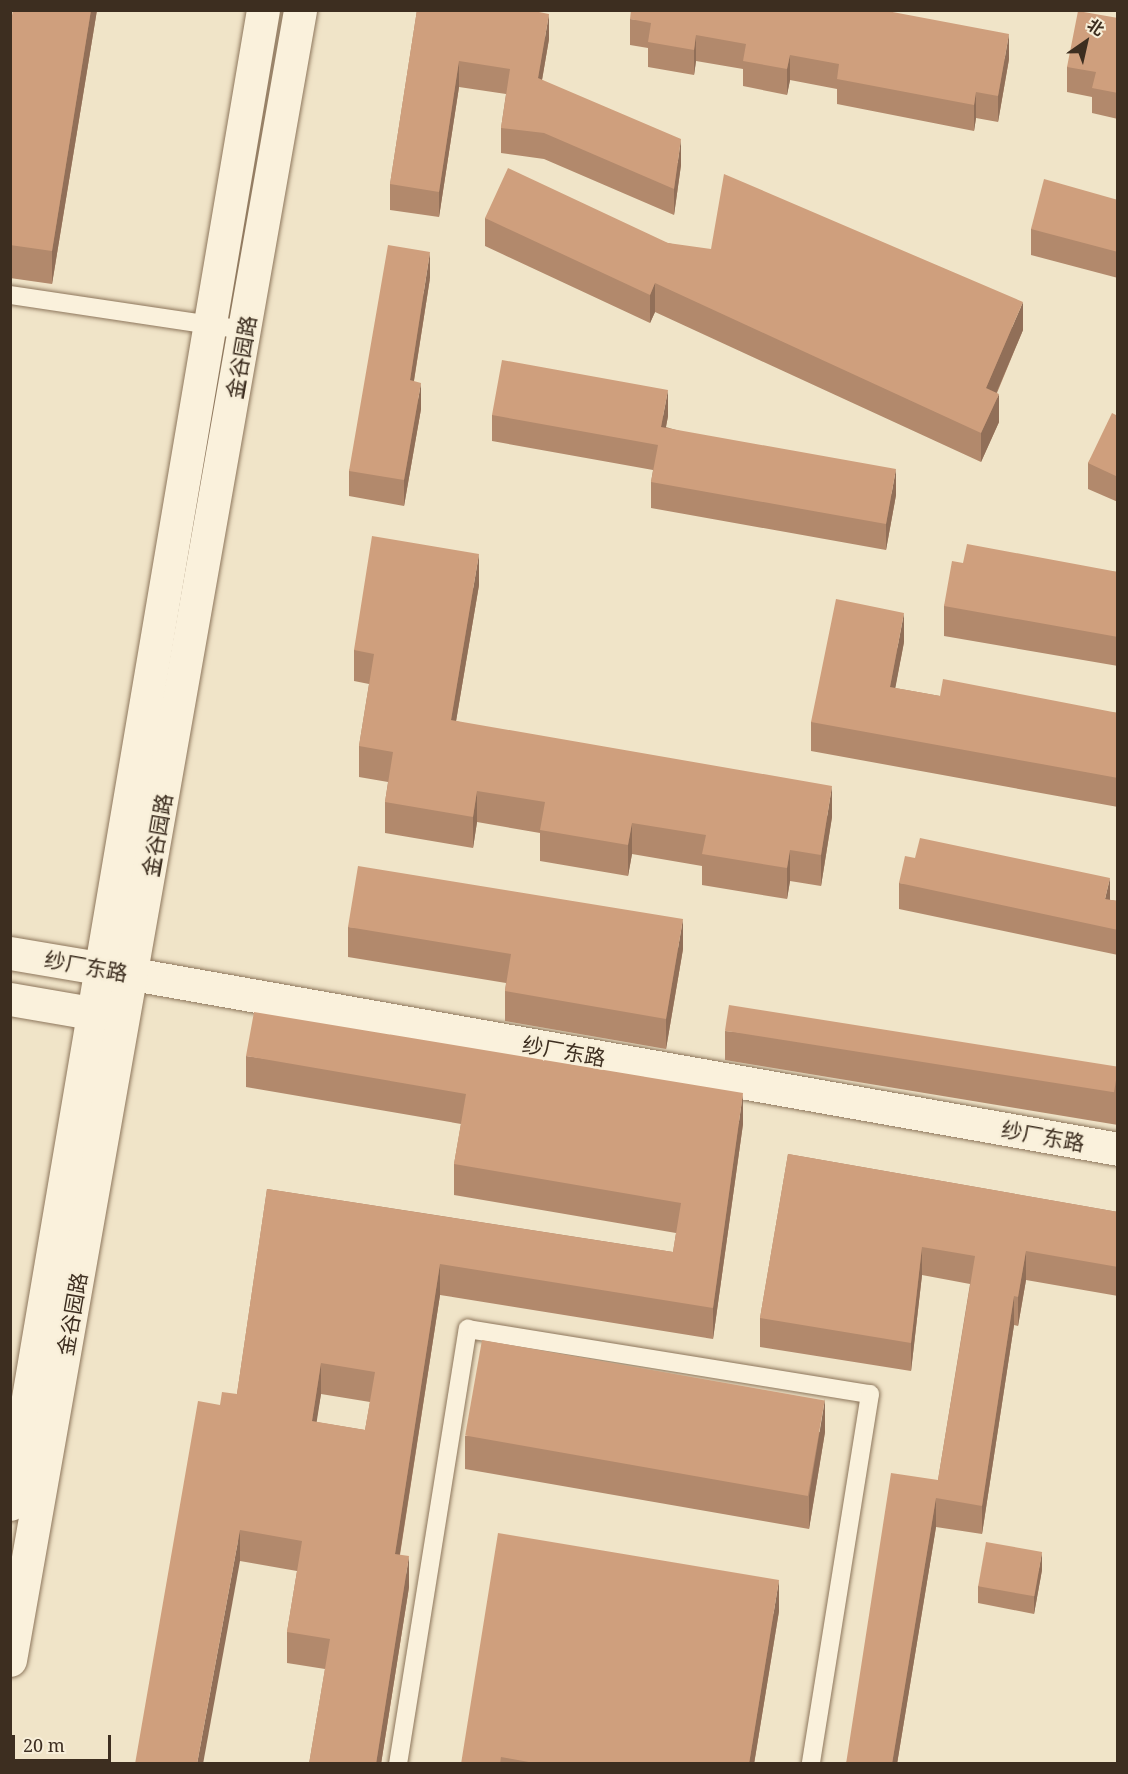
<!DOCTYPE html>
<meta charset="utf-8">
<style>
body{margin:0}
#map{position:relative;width:1128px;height:1774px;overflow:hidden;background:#f0e4c8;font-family:"Noto Serif","Noto Sans SC",serif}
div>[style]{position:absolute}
.roads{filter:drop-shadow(0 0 2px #8d765c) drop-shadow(0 0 2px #8d765c)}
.lane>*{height:18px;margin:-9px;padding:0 9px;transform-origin:9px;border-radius:9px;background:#faf1dc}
.street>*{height:33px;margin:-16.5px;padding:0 16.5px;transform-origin:16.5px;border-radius:16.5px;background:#faf1dc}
.secondary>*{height:33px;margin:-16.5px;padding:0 16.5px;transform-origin:16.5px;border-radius:16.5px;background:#faf1dc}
.wall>*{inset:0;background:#b2896c}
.shaded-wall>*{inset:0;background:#916f58}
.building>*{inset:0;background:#cf9f7d;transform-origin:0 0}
span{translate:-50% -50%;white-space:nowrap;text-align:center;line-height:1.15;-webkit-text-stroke:4.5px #f7eed8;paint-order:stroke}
.street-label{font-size:21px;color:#3d2e20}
.frame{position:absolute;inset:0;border:12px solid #3d2e20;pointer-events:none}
.north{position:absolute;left:1056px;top:12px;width:60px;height:60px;-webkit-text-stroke:4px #f7eed8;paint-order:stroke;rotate:34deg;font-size:16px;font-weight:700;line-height:24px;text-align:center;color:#3d2e20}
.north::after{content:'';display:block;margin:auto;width:21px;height:27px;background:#3d2e20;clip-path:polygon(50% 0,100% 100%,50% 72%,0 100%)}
.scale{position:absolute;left:12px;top:1735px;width:99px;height:27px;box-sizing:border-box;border:3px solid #3d2e20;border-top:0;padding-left:8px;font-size:18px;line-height:21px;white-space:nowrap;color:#3d2e20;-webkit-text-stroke:4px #f7eed8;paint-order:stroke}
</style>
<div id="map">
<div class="roads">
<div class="lane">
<i style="left:10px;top:295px;width:238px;rotate:8.5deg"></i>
<i style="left:398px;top:1764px;width:441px;rotate:-80.9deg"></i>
<i style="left:468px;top:1329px;width:407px;rotate:9.2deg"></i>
<i style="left:870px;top:1394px;width:375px;rotate:99.1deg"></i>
</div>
<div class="street">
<i style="left:133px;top:974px;width:1000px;rotate:10.07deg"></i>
</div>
<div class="secondary">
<i style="left:10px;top:953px;width:114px;rotate:9.6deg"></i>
<i style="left:10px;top:999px;width:106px;rotate:9.8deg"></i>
<i style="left:10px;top:1504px;width:1515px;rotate:-80.39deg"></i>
<i style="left:10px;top:1660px;width:1675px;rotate:-80.03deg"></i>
</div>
</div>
<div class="wall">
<i style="clip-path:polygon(97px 10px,52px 284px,10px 278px,10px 26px)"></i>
<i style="clip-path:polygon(417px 10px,549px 39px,542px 80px,681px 165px,674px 215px,544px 159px,501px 153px,501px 128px,506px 94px,459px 87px,439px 217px,390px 210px,390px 184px)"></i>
<i style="clip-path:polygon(1118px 18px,1118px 119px,1092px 113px,1092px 97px,1067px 92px,1067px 67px)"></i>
<i style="clip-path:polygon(630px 19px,1009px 59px,998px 122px,976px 118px,974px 131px,837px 104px,837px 89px,790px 80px,787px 95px,743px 86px,743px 69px,696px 61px,694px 75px,648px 67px,648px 48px,630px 45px)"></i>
<i style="clip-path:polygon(1118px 200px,1118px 278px,1031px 255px,1031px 229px)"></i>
<i style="clip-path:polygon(485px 218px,668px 243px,1023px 330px,997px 393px,999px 422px,981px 462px,655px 312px,650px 323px,485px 246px)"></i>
<i style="clip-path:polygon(430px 278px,414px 381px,421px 409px,404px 506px,349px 496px,349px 471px)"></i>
<i style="clip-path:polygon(492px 415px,668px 416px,666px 427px,896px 495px,886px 550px,651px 508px,651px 482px,653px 470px,492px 441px)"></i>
<i style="clip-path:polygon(1118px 416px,1118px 502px,1088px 489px,1088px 463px)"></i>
<i style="clip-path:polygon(963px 563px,1118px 572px,1118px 666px,944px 636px,944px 606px)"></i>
<i style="clip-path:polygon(479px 585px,456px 721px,832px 817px,821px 886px,790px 881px,787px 899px,702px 885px,702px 866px,632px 854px,628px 876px,540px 861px,540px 833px,477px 822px,473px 848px,385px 833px,385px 802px,388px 782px,359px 777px,359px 746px,369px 684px,354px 681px,354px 650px)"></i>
<i style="clip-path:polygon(904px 642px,895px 688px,940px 696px,1118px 713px,1118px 807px,811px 751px,811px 722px)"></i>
<i style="clip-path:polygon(899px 883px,1110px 900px,1118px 901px,1118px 955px,899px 909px)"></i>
<i style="clip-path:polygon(348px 927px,683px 949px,666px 1049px,505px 1021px,505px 991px,506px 983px,348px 957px)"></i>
<i style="clip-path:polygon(725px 1031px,1118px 1068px,1118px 1125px,725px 1060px)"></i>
<i style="clip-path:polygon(evenodd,246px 1056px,743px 1124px,713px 1339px,440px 1295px,400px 1555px,409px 1587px,381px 1764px,309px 1764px,325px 1669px,287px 1663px,287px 1632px,297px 1571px,240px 1561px,220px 1405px,237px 1394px,267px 1189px,673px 1252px,676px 1233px,454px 1195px,454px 1164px,461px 1124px,246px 1087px,246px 1056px,321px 1394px,370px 1402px,365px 1430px,316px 1422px,321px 1394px)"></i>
<i style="clip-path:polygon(788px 1154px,1118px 1212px,1118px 1296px,1026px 1280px,1018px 1326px,1014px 1325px,982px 1534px,936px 1527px,897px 1764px,846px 1764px,938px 1480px,970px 1284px,922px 1275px,911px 1371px,760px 1347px,760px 1318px)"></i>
<i style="clip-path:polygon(825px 1432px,809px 1529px,465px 1469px,465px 1436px)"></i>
<i style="clip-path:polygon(1042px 1570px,1034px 1614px,978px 1603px,978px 1586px)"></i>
<i style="clip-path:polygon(779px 1611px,754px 1764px,461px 1764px)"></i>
</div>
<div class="shaded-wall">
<i style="clip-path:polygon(91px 10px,97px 10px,52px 284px,52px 251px)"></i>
<i style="clip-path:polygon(549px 14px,549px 39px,538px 103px,538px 78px)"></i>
<i style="clip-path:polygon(1009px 34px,1009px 59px,998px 122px,998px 96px)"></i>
<i style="clip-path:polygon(696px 35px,696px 61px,694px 75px,694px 50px)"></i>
<i style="clip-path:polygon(790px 55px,790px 80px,787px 95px,787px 69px)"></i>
<i style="clip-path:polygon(459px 61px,459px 87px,439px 217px,439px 192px)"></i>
<i style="clip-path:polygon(976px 92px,976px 118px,974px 131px,974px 105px)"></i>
<i style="clip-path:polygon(681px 139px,681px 165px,674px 215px,674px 189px)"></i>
<i style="clip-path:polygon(430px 252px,430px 278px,410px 405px,410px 380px)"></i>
<i style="clip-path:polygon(655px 283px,655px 312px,650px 323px,650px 295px)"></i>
<i style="clip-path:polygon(1023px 302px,1023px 330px,986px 417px,986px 388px)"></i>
<i style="clip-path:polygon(421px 383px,421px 409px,404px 506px,404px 480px)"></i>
<i style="clip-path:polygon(668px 390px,668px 416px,661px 452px,661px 427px)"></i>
<i style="clip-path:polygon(999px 394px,999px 422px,981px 462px,981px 433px)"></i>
<i style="clip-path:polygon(896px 469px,896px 495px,886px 550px,886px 524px)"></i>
<i style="clip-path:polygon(479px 554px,479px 585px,451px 751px,451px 720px)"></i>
<i style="clip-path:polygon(904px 613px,904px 642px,890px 716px,890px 687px)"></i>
<i style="clip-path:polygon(832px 786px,832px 817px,821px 886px,821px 855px)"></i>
<i style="clip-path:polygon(477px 791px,477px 822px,473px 848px,473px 817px)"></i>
<i style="clip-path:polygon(632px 823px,632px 854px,628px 876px,628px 845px)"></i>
<i style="clip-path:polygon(790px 850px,790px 881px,787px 899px,787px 868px)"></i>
<i style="clip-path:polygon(1110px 878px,1110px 904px,1105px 899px)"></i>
<i style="clip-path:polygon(683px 919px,683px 949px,666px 1049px,666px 1019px)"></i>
<i style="clip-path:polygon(743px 1093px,743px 1124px,713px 1339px,713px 1308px)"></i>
<i style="clip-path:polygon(922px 1247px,922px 1275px,911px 1371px,911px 1343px)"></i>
<i style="clip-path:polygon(1026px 1251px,1026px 1280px,1018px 1326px,1018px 1297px)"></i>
<i style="clip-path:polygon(440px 1264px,440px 1295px,395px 1585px,395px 1554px)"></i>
<i style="clip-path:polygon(1014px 1296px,1014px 1325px,982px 1534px,982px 1506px)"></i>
<i style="clip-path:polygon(321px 1363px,321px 1394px,312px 1452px,312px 1421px)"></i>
<i style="clip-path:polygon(825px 1399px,825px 1432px,809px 1529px,809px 1496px)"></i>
<i style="clip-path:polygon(936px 1498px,936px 1527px,897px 1764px,892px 1764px)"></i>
<i style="clip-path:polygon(240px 1530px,240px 1561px,203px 1764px,197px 1764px)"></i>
<i style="clip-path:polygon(1042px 1552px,1042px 1570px,1034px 1614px,1034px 1596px)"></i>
<i style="clip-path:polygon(409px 1556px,409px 1587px,381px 1764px,376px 1764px)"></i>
<i style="clip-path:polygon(779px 1580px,779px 1611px,754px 1764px,749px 1764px)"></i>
</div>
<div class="building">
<i style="clip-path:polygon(13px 10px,91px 10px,52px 251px,10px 245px,10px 26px)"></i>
<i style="clip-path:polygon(417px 10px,529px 10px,549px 14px,538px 78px,681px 139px,674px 189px,544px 133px,501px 128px,510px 69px,459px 61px,439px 192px,390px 184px)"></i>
<i style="clip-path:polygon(631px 10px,882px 10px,1009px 34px,998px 96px,976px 92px,974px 105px,837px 79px,839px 64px,790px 55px,787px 69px,743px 61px,746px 44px,696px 35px,694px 50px,648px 42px,651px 23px,630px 19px)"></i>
<i style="clip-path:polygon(1078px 11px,1118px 18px,1118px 93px,1092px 88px,1096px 72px,1067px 67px)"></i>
<i style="clip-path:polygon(508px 168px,668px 243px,711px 249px,724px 174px,1023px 302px,986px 388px,999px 394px,981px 433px,655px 283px,650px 295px,485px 218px)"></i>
<i style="clip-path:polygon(1044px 179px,1118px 200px,1118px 252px,1031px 229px)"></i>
<i style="clip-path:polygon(388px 245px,430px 252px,410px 380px,421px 383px,404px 480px,349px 471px)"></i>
<i style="clip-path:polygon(502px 360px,668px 390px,661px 427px,896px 469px,886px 524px,651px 482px,658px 445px,492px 415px)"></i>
<i style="clip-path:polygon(1112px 413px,1118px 416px,1118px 477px,1088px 463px)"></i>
<i style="clip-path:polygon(372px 536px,479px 554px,451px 720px,832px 786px,821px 855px,790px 850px,787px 868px,702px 854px,706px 835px,632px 823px,628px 845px,540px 830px,545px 802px,477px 791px,473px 817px,385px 802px,393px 752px,359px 746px,374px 654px,354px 650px)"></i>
<i style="clip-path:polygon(967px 544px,1118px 572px,1118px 637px,944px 606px,952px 561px,963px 563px)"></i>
<i style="clip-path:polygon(836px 599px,904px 613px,890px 687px,940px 696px,943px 679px,1118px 713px,1118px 778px,811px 722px)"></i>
<i style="clip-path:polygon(920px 838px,1110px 878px,1105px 899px,1118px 901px,1118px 930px,899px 883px,905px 856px,915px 858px)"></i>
<i style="clip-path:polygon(358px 866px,683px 919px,666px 1019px,505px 991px,511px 954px,348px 927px)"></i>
<i style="left:729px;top:1005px;width:394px;height:26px;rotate:9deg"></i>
<i style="clip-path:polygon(evenodd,254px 1012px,743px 1093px,713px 1308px,440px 1264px,395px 1554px,409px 1556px,376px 1764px,309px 1764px,330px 1639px,287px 1632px,302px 1541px,240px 1530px,197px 1764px,135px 1764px,198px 1401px,220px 1405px,222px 1392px,237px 1394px,267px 1189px,673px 1252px,681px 1203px,454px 1164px,466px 1094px,246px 1056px,254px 1012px,321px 1363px,375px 1372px,365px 1430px,312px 1421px,321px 1363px)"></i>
<i style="clip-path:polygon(788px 1154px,1118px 1212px,1118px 1267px,1026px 1251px,1018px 1297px,1014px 1296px,982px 1506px,936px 1498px,892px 1764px,846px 1764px,891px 1473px,938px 1480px,975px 1256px,922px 1247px,911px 1343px,760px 1318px)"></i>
<i style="left:482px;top:1340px;width:348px;height:97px;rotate:10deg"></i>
<i style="clip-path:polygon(498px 1533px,779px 1580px,749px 1764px,540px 1764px,501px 1757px,500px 1764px,461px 1764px)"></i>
<i style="left:986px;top:1542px;width:57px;height:45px;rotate:10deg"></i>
</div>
<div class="street-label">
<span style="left:241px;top:357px;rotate:-80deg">金谷园路</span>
<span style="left:157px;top:835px;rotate:-80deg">金谷园路</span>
<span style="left:86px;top:966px;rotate:10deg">纱厂东路</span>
<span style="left:564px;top:1051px;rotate:10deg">纱厂东路</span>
<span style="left:1043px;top:1136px;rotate:10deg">纱厂东路</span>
<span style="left:72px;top:1314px;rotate:-80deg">金谷园路</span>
</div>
<div class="frame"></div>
<div class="north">北</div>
<div class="scale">20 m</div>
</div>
